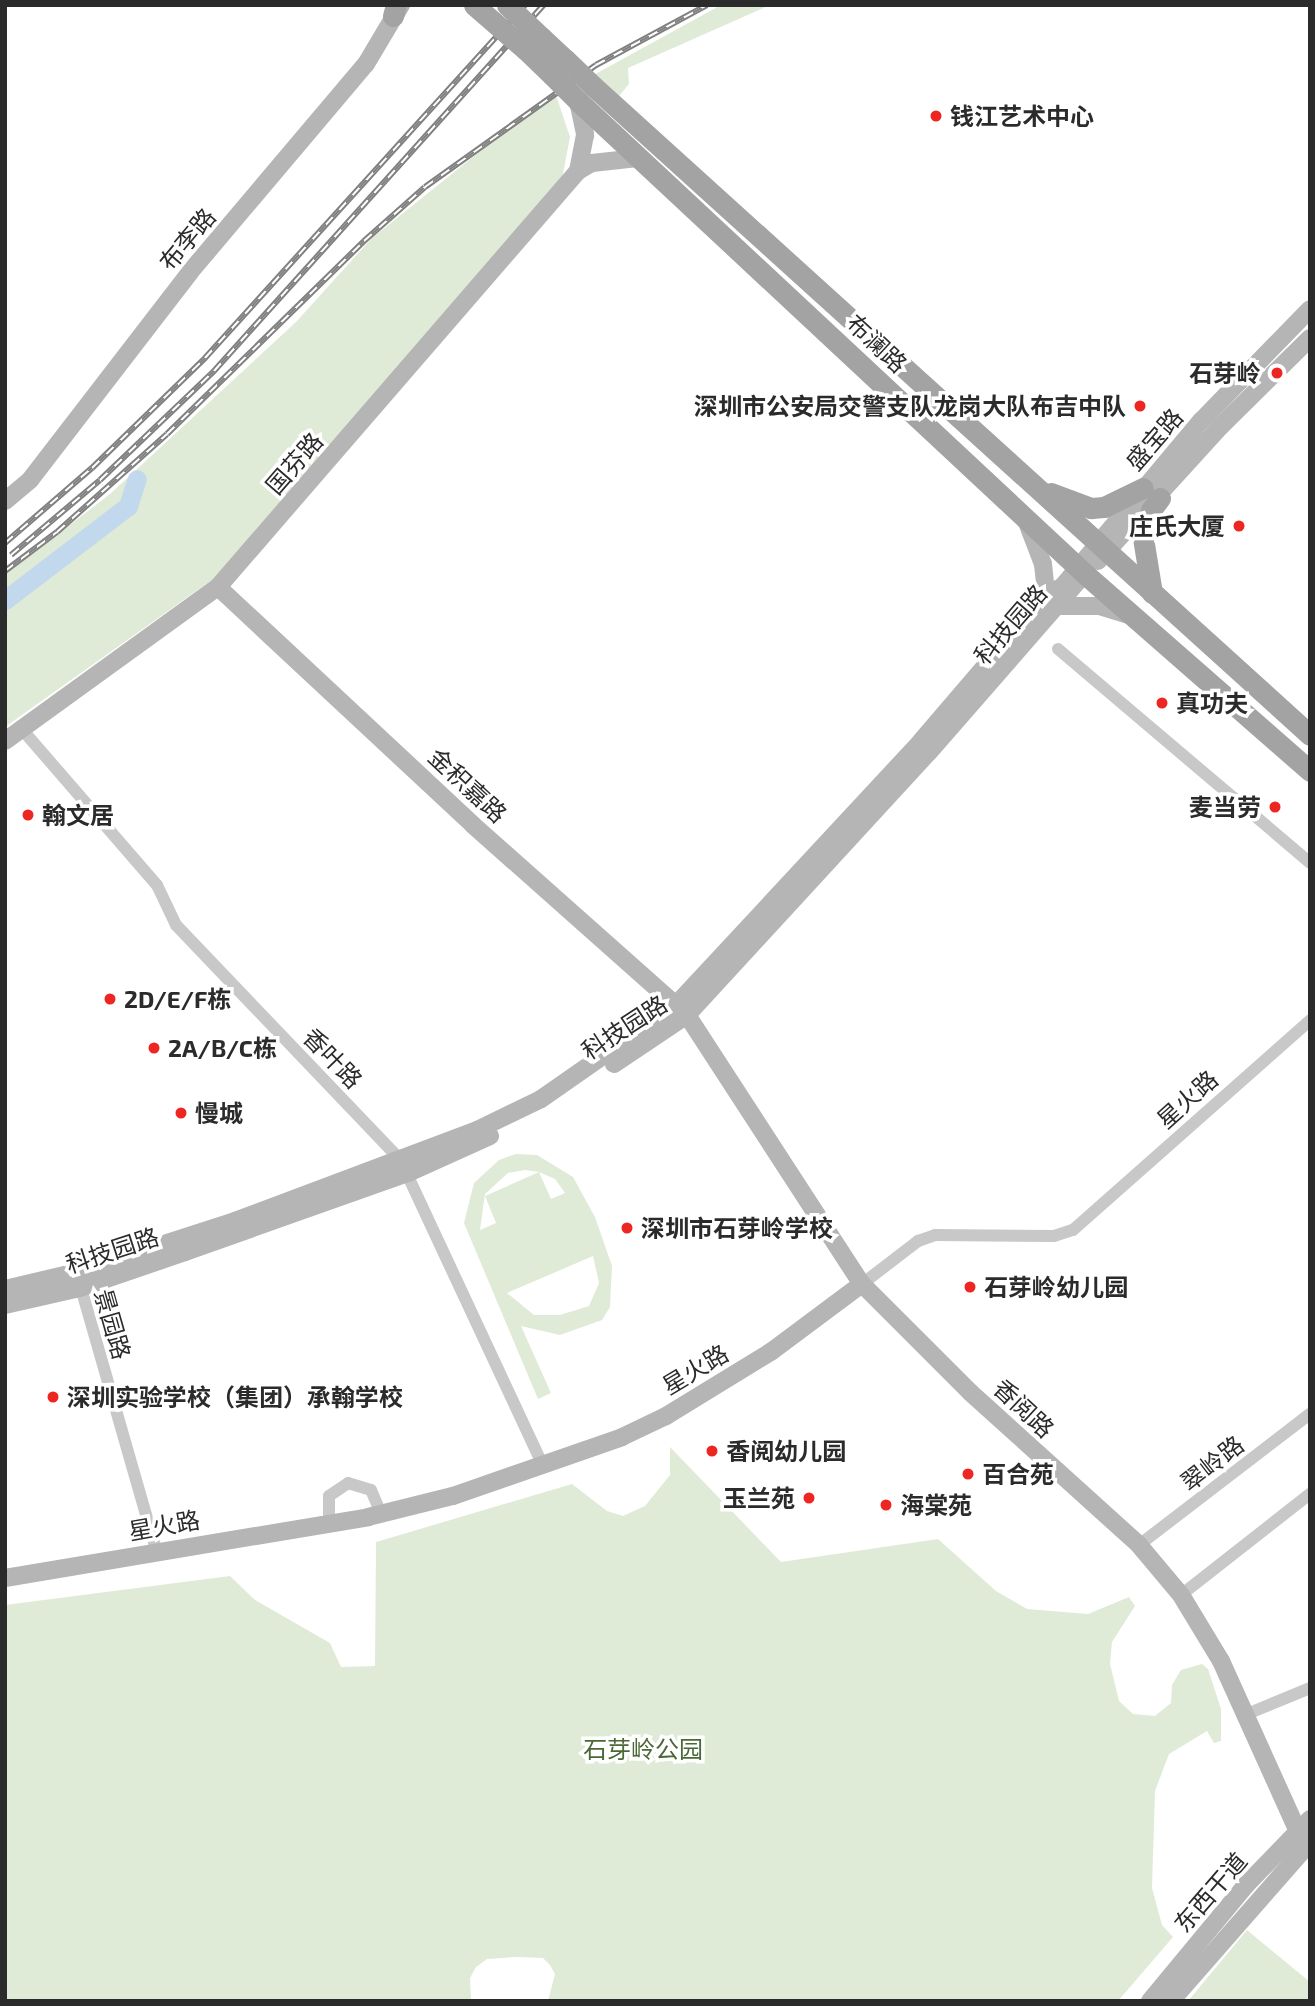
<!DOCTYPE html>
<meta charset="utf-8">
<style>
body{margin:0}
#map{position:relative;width:1315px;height:2006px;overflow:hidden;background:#fff;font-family:"Exo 2","Noto Sans SC",sans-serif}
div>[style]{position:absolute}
.green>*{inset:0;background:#e0ebd7}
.river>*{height:19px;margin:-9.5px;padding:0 9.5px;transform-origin:9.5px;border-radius:9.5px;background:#c2d8ec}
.street>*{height:12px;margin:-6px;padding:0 6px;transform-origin:6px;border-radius:6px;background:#c8c8c8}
.secondary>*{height:18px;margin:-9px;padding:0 9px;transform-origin:9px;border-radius:9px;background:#b5b5b5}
.primary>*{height:21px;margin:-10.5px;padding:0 10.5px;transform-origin:10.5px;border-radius:10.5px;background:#a3a3a3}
.rail>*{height:6px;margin-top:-3px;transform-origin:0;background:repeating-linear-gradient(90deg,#fff 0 10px,#808080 0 20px);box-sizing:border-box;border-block:2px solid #808080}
.primary-bridge>*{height:21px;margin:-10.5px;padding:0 10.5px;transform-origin:10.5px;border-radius:10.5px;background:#a3a3a3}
.dots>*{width:19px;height:19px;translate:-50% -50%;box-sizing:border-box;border:4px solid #fff;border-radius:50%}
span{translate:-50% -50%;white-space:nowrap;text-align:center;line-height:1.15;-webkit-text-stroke:7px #fff;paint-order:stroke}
.poi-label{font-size:24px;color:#2b2b2b;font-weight:700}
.left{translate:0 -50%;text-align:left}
.right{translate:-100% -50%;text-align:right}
.street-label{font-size:24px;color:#2b2b2b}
.park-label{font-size:24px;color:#4a6937}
.frame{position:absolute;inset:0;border:7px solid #2b2b2b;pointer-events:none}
</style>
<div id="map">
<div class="green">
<i style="clip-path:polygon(721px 5px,770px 5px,628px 68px,629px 84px,615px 101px,590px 77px)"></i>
<i style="clip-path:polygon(549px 96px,557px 98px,570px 137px,562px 179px,220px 574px,5px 727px,5px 575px,110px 494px,296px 322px,372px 238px)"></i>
<i style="clip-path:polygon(evenodd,516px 1154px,537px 1155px,573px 1177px,595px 1217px,612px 1266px,610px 1307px,602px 1320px,560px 1335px,521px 1326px,551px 1393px,538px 1399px,464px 1223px,474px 1183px,499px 1160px,516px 1154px,525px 1170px,539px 1172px,485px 1196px,496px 1223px,480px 1230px,485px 1194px,508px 1173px,525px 1170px,516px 1154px,539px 1172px,555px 1179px,565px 1193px,551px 1199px,539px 1172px,516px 1154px,593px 1256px,599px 1283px,589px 1306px,560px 1315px,534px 1315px,507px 1293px,593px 1256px)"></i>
<i style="clip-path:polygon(670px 1447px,781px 1562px,938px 1539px,996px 1591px,1027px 1609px,1088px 1614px,1129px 1597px,1135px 1606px,1112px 1642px,1110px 1664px,1119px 1701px,1133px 1714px,1155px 1716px,1171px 1703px,1172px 1685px,1181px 1670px,1202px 1664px,1208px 1669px,1221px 1709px,1221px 1741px,1214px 1743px,1207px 1731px,1169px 1754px,1155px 1791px,1152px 1888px,1162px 1925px,1173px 1937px,1118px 2001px,548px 2001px,555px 1974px,550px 1965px,543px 1958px,517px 1957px,487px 1959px,476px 1967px,470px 1978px,471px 2001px,5px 2001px,5px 1605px,230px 1576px,255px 1600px,330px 1643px,341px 1667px,375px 1666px,376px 1542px,572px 1484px,607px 1511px,623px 1516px,645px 1506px,670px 1475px)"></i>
<i style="clip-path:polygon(1247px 1930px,1310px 1982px,1310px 2001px,1188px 2001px)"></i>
</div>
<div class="river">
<i style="left:5px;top:600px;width:155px;rotate:-37.4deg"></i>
<i style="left:128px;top:506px;width:28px;rotate:-72deg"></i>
</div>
<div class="street">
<i style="left:1058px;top:649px;width:331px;rotate:40.3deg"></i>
<i style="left:20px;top:727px;width:209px;rotate:49.1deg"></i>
<i style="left:157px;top:885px;width:44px;rotate:64.6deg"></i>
<i style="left:176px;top:925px;width:324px;rotate:46.3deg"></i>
<i style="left:400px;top:1159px;width:339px;rotate:65deg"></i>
<i style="left:79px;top:1281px;width:280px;rotate:74deg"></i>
<i style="left:862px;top:1284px;width:71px;rotate:-37.5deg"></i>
<i style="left:918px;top:1241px;width:18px;rotate:-19deg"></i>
<i style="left:935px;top:1235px;width:119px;rotate:0.5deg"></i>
<i style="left:1054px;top:1236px;width:20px;rotate:-18deg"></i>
<i style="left:1073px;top:1230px;width:317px;rotate:-41.5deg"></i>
<i style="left:329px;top:1523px;width:27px;rotate:-90deg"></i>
<i style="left:329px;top:1496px;width:23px;rotate:-34deg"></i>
<i style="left:348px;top:1483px;width:24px;rotate:17deg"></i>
<i style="left:371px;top:1490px;width:26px;rotate:67deg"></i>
<i style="left:1139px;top:1545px;width:215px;rotate:-37.5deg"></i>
<i style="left:1181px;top:1595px;width:164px;rotate:-38.1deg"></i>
<i style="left:1247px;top:1714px;width:68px;rotate:-22.4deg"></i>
</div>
<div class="secondary">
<i style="left:578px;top:101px;width:35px;rotate:78deg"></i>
<i style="left:585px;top:135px;width:37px;rotate:101deg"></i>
<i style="left:5px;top:501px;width:33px;rotate:-40deg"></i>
<i style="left:30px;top:480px;width:262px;rotate:-52.4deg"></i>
<i style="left:190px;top:272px;width:272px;rotate:-49.8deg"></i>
<i style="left:366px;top:64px;width:69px;rotate:-59.3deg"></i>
<i style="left:1028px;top:525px;width:42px;rotate:69deg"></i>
<i style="left:1043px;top:564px;width:31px;rotate:84deg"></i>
<i style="left:1098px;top:561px;width:183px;rotate:-47.7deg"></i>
<i style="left:1221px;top:426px;width:125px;rotate:-44.7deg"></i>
<i style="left:218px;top:587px;width:349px;rotate:43deg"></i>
<i style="left:473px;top:825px;width:286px;rotate:41.6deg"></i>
<i style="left:687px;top:1015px;width:321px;rotate:57deg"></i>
<i style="left:862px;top:1284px;width:154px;rotate:45deg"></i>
<i style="left:971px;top:1393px;width:227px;rotate:42.1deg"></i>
<i style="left:1139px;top:1545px;width:65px;rotate:50deg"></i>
<i style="left:1181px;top:1595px;width:77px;rotate:58.8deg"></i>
<i style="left:1221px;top:1661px;width:204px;rotate:65.7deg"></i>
<i style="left:1060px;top:606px;width:39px"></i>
<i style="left:1099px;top:606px;width:34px;rotate:17deg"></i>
<i style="left:5px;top:741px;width:263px;rotate:-35.9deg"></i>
<i style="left:218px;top:587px;width:550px;rotate:-49.13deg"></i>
<i style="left:578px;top:171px;width:16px;rotate:-30deg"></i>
<i style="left:592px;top:163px;width:46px;rotate:-6.2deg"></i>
<i style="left:614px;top:1064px;width:88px;rotate:-33.9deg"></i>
<i style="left:687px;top:1015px;width:357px;rotate:-47.4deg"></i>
<i style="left:929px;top:752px;width:227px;rotate:-48.9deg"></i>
<i style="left:5px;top:1289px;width:74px;rotate:-13.3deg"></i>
<i style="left:77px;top:1272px;width:166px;rotate:-17.9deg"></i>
<i style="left:235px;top:1221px;width:259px;rotate:-20.6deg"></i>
<i style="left:477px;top:1130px;width:71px;rotate:-25.8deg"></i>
<i style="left:541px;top:1099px;width:166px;rotate:-34.9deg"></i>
<i style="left:677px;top:1004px;width:359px;rotate:-47.1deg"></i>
<i style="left:921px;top:741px;width:192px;rotate:-49.4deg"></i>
<i style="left:1046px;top:595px;width:18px;rotate:-27deg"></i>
<i style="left:1062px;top:587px;width:217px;rotate:-50.1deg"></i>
<i style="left:1201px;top:421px;width:156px;rotate:-45.8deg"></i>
<i style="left:5px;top:1305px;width:77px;rotate:-12.8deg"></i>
<i style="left:80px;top:1288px;width:111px;rotate:-18.9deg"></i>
<i style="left:185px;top:1252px;width:237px;rotate:-19.5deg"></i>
<i style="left:408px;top:1173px;width:90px;rotate:-24.3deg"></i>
<i style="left:5px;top:1578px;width:368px;rotate:-9.5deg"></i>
<i style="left:368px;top:1517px;width:88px;rotate:-13.9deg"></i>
<i style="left:453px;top:1496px;width:179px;rotate:-19.2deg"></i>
<i style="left:622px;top:1437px;width:49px;rotate:-25.5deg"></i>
<i style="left:666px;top:1416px;width:124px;rotate:-31.5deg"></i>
<i style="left:772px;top:1351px;width:112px;rotate:-36.7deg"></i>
<i style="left:1150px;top:2001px;width:151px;rotate:-50.4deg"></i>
<i style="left:1246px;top:1885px;width:92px;rotate:-45.9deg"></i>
<i style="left:1171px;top:2001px;width:211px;rotate:-48.8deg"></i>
</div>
<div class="primary">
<i style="left:393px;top:16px;width:11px;rotate:-75deg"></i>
<i style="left:541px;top:37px;width:33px;rotate:43deg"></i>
<i style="left:526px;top:50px;width:36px;rotate:44deg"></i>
<i style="left:593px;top:86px;width:967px;rotate:42.15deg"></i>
<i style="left:578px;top:101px;width:693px;rotate:43.01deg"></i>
<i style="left:1085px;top:574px;width:299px;rotate:41.2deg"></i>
<i style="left:1051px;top:493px;width:43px;rotate:20.6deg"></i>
<i style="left:1091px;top:508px;width:13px;rotate:-4deg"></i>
<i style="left:1104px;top:507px;width:43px;rotate:-26deg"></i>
<i style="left:1152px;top:593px;width:56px;rotate:-99.3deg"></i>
<i style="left:1143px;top:538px;width:29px;rotate:-74deg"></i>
<i style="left:1151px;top:510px;width:15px;rotate:-53deg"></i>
</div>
<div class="rail">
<i style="left:5px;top:543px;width:115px;rotate:-40.8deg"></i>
<i style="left:92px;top:468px;width:158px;rotate:-44.2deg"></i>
<i style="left:205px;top:358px;width:476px;rotate:-47.8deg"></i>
<i style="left:11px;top:555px;width:116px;rotate:-40.1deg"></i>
<i style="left:100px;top:480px;width:158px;rotate:-43.7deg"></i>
<i style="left:214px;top:371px;width:493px;rotate:-48deg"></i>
<i style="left:5px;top:571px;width:65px;rotate:-36.9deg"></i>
<i style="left:57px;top:532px;width:147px;rotate:-41.7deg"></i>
<i style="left:167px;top:434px;width:276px;rotate:-44.4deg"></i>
<i style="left:364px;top:241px;width:81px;rotate:-41.5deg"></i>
<i style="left:425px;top:187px;width:210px;rotate:-35.5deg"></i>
<i style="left:596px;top:65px;width:126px;rotate:-28.4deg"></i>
</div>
<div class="primary-bridge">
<i style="left:474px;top:5px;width:69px;rotate:40.9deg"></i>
<i style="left:507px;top:5px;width:47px;rotate:43.3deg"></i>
<i style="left:565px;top:59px;width:39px;rotate:44deg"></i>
<i style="left:552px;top:75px;width:37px;rotate:45deg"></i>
</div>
<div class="dots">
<i style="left:936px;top:116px;background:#ee2622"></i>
<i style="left:1277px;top:373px;background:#ee2622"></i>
<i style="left:1140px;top:406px;background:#ee2622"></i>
<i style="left:1239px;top:526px;background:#ee2622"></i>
<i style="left:1162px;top:703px;background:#ee2622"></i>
<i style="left:1275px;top:807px;background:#ee2622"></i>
<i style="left:28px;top:815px;background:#ee2622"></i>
<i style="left:110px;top:999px;background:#ee2622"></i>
<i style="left:154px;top:1048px;background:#ee2622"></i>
<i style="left:181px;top:1113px;background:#ee2622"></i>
<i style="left:627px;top:1228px;background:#ee2622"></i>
<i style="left:970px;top:1287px;background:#ee2622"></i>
<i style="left:53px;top:1397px;background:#ee2622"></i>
<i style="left:712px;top:1451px;background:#ee2622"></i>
<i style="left:968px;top:1474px;background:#ee2622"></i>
<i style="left:809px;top:1498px;background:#ee2622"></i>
<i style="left:886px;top:1505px;background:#ee2622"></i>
</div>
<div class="poi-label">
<span class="left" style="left:950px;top:116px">钱江艺术中心</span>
<span class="right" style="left:1261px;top:373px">石芽岭</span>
<span class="right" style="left:1126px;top:406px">深圳市公安局交警支队龙岗大队布吉中队</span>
<span class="right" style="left:1225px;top:526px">庄氏大厦</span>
<span class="left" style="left:1176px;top:703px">真功夫</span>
<span class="right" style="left:1261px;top:807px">麦当劳</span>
<span class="left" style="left:42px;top:815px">翰文居</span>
<span class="left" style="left:124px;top:999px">2D/E/F栋</span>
<span class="left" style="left:168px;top:1048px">2A/B/C栋</span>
<span class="left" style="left:195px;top:1113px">慢城</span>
<span class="left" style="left:641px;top:1228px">深圳市石芽岭学校</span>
<span class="left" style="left:984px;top:1287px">石芽岭幼儿园</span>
<span class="left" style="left:67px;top:1397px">深圳实验学校（集团）承翰学校</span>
<span class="left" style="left:726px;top:1451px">香阅幼儿园</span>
<span class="left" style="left:982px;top:1474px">百合苑</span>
<span class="right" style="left:795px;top:1498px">玉兰苑</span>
<span class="left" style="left:900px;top:1505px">海棠苑</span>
</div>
<div class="street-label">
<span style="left:187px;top:239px;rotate:-50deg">布李路</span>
<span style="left:877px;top:343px;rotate:43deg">布澜路</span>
<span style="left:1154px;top:439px;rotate:-49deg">盛宝路</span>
<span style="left:294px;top:463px;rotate:-49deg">国芬路</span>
<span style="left:1010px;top:624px;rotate:-49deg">科技园路</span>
<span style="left:468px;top:785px;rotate:43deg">金积嘉路</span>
<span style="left:624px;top:1027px;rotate:-33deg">科技园路</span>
<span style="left:333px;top:1058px;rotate:46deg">香叶路</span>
<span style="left:1187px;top:1099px;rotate:-42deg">星火路</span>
<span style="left:112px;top:1250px;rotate:-18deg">科技园路</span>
<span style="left:113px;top:1324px;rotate:74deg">景园路</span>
<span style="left:695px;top:1369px;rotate:-31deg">星火路</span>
<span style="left:1024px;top:1408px;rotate:43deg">香阅路</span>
<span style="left:1212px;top:1463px;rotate:-38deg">翠岭路</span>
<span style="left:164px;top:1525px;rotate:-10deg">星火路</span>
<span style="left:1210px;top:1892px;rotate:-49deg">东西干道</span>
</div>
<div class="park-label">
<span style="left:643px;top:1749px">石芽岭公园</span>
</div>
<div class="frame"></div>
</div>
